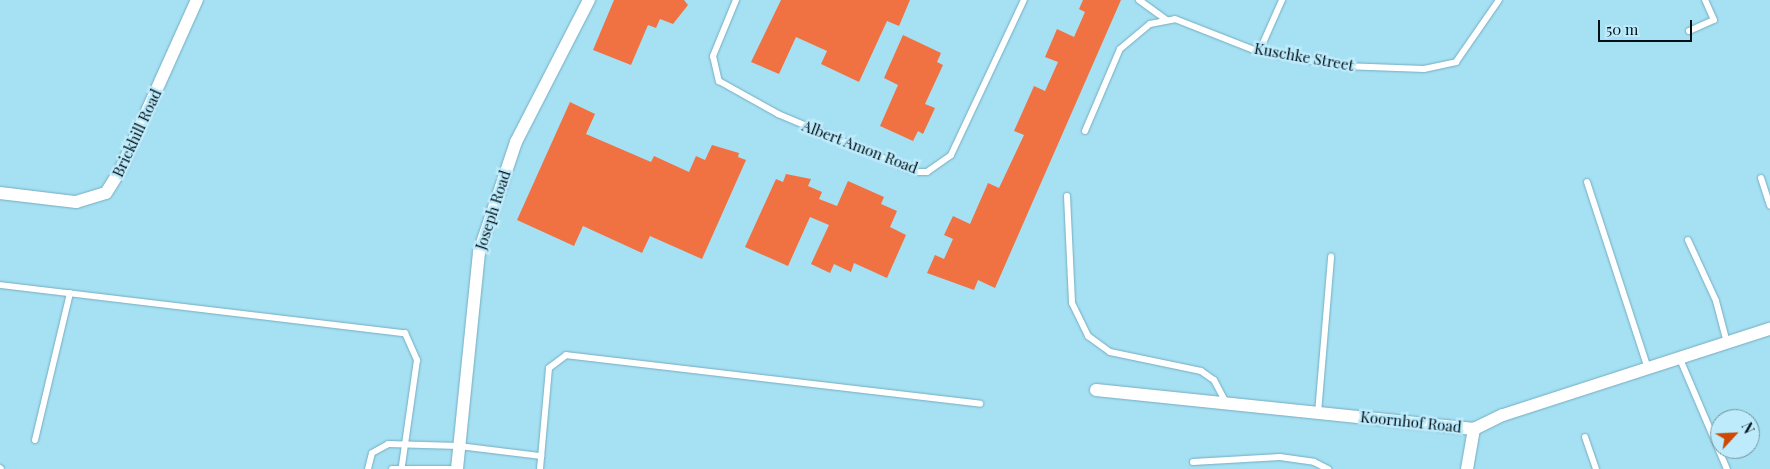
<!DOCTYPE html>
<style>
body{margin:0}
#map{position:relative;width:1770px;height:469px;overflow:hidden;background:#a6e0f3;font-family:"Playfair Display",serif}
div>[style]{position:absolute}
.building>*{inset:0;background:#f07242}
.roads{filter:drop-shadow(0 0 1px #75adc0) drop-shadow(0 0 1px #75adc0)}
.lane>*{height:6px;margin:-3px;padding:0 3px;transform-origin:3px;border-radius:3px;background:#fff}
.street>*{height:12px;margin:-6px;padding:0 6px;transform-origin:6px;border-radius:6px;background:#fff}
span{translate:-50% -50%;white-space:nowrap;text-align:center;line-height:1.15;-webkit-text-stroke:5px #bdebfb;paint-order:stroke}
.street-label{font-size:15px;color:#000e15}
.north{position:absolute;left:1710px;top:409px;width:50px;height:50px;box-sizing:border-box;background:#bdebfb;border:1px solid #71939f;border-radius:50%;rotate:65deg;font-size:14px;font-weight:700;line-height:20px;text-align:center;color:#000e15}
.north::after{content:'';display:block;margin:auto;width:18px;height:22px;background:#ce4901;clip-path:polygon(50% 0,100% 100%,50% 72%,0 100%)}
.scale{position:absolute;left:1598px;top:20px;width:94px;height:22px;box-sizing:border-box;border:2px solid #000e15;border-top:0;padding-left:6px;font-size:15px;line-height:18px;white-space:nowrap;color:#000e15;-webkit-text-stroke:4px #bdebfb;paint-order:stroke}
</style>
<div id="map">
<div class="building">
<i style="clip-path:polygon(614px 0,684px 0,688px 5px,673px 24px,660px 19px,656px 28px,648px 25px,631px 65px,593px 50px)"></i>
<i style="clip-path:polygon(781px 0,910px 0,899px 26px,887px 21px,859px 82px,821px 64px,827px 51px,796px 37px,779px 74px,751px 62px)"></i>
<i style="clip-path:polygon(1083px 0,1121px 0,995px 288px,978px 280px,974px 290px,927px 273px,935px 255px,944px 259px,953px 239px,944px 235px,953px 216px,970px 224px,988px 183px,999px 188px,1024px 135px,1014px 131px,1034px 86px,1045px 91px,1058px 62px,1045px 57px,1057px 29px,1074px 37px,1085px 12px,1079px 9px)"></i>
<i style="clip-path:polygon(903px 35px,941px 53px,937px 62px,943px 65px,925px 104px,935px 108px,923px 134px,918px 131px,913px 141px,880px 126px,898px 85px,884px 78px)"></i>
<i style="clip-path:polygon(570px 102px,595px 114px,586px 134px,651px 162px,654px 156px,689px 172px,696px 156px,705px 160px,712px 145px,739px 153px,738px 157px,746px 160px,702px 259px,650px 236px,642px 253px,583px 226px,574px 246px,517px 220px)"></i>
<i style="clip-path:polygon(786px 174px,811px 179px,808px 186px,822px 192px,819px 199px,837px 206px,848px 181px,884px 197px,881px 204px,897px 211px,890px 227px,906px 235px,887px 278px,854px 263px,851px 272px,834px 264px,830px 273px,811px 264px,829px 225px,810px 217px,788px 266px,745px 247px,776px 179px,783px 182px)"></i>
</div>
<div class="roads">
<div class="lane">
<i style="left:736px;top:0;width:61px;rotate:112.3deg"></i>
<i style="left:713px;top:56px;width:26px;rotate:77deg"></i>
<i style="left:719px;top:81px;width:68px;rotate:29.2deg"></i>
<i style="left:778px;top:114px;width:150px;rotate:22.8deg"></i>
<i style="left:916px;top:172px;width:11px"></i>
<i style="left:927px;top:172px;width:29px;rotate:-35deg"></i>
<i style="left:951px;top:155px;width:171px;rotate:-64.8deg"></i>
<i style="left:1139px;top:0;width:34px;rotate:36deg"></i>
<i style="left:1689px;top:31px;width:27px;rotate:-24deg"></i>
<i style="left:1714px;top:20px;width:22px;rotate:-114deg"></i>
<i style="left:1259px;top:52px;width:57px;rotate:-66.1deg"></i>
<i style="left:1085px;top:131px;width:89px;rotate:-66.9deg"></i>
<i style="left:1120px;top:49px;width:39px;rotate:-40deg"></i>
<i style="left:1150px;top:24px;width:25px;rotate:-11deg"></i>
<i style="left:1175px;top:19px;width:90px;rotate:21.4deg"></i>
<i style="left:1259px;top:52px;width:85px;rotate:9.5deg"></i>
<i style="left:1343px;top:66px;width:81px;rotate:2.1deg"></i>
<i style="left:1424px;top:69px;width:33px;rotate:-12deg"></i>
<i style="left:1456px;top:62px;width:75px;rotate:-55.3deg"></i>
<i style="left:1761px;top:178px;width:29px;rotate:72deg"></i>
<i style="left:1587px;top:182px;width:197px;rotate:71.9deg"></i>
<i style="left:1067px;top:196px;width:107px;rotate:87.3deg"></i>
<i style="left:1072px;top:303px;width:37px;rotate:64deg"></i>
<i style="left:1088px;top:336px;width:27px;rotate:36deg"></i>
<i style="left:1110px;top:352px;width:93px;rotate:11.8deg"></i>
<i style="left:1201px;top:371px;width:16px;rotate:35deg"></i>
<i style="left:1214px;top:380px;width:26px;rotate:62deg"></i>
<i style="left:1688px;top:240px;width:67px;rotate:65.3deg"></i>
<i style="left:1716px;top:301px;width:43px;rotate:75.3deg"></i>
<i style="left:0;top:285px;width:408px;rotate:6.8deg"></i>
<i style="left:405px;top:333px;width:30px;rotate:66deg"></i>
<i style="left:417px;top:360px;width:107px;rotate:98.1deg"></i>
<i style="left:1680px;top:359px;width:120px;rotate:66.9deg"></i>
<i style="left:1318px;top:413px;width:157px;rotate:-85.2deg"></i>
<i style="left:1585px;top:437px;width:34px;rotate:71deg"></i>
<i style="left:35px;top:440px;width:151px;rotate:-76.6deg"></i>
<i style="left:1193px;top:462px;width:87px;rotate:-3.3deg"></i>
<i style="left:1280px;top:457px;width:34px;rotate:8deg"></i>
<i style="left:1314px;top:462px;width:16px;rotate:27deg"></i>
<i style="left:0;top:468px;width:1px;rotate:45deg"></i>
<i style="left:368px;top:469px;width:16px;rotate:-76deg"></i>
<i style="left:372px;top:453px;width:18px;rotate:-29deg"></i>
<i style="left:388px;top:444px;width:71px;rotate:1.6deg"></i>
<i style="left:459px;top:446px;width:83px;rotate:7deg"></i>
<i style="left:392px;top:469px;width:66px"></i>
<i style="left:540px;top:469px;width:101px;rotate:-84.9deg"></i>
<i style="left:549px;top:368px;width:21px;rotate:-37deg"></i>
<i style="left:566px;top:355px;width:417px;rotate:6.7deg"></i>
</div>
<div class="street">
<i style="left:0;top:193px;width:77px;rotate:6.8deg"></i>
<i style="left:76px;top:202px;width:31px;rotate:-17deg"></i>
<i style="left:106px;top:193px;width:26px;rotate:-58deg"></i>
<i style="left:120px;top:171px;width:188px;rotate:-65.8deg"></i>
<i style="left:1096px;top:390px;width:380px;rotate:5.9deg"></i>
<i style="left:1474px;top:429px;width:32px;rotate:-26deg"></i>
<i style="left:1503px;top:415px;width:281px;rotate:-17.9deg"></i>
<i style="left:457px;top:469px;width:218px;rotate:-84.2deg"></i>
<i style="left:479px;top:252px;width:116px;rotate:-71.4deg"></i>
<i style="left:516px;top:142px;width:160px;rotate:-62.8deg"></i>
<i style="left:1467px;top:469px;width:41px;rotate:-80.1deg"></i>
</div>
</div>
<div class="street-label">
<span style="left:1304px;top:57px;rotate:10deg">Kuschke Street</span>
<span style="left:137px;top:133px;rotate:-65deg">Brickhill Road</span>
<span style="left:860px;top:147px;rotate:21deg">Albert Amon Road</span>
<span style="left:493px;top:210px;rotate:-72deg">Joseph Road</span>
<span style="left:1411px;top:422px;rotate:6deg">Koornhof Road</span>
</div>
<div class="north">N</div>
<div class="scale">50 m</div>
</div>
